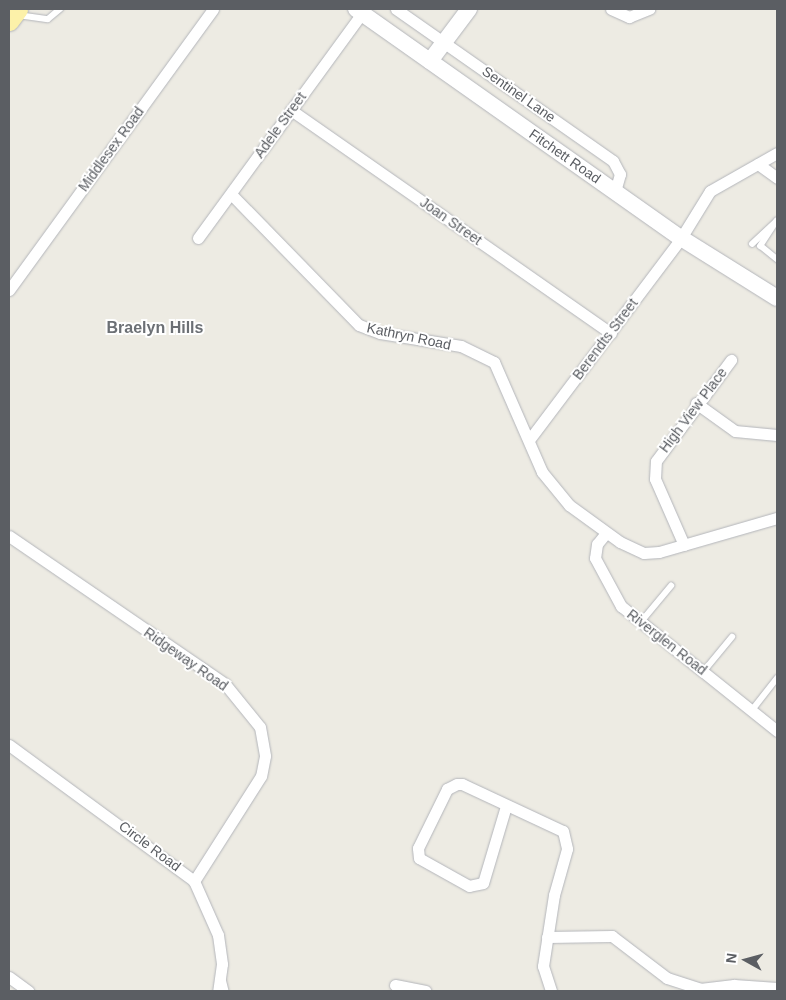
<!DOCTYPE html>
<style>
body{margin:0}
#map{position:relative;width:786px;height:1000px;overflow:hidden;background:#edebe3;font-family:Arial,sans-serif}
div>[style]{position:absolute}
.roads{filter:drop-shadow(0 0 1px #b3b5ba) drop-shadow(0 0 1px #b3b5ba)}
.lane>*{height:5.5px;margin:-2.75px;padding:0 2.75px;transform-origin:2.75px;border-radius:2.75px;background:#fff}
.street>*{height:11px;margin:-5.5px;padding:0 5.5px;transform-origin:5.5px;border-radius:5.5px;background:#fff}
.secondary>*{height:16px;margin:-8px;padding:0 8px;transform-origin:8px;border-radius:8px;background:#fff}
.primary>*{height:19px;margin:-9.5px;padding:0 9.5px;transform-origin:9.5px;border-radius:9.5px;background:#fcf1a9}
span{translate:-50% -50%;white-space:nowrap;text-align:center;line-height:1.15;-webkit-text-stroke:4px #fff;paint-order:stroke}
.street-label{font-size:14px;color:#5b5e63}
.quarter-label{font-size:16px;color:#6c7075;font-weight:700}
.frame{position:absolute;inset:0;border:10px solid #5b5e63;pointer-events:none}
.north{position:absolute;left:721px;top:935px;width:50px;height:50px;-webkit-text-stroke:4px #fff;paint-order:stroke;rotate:277deg;font-size:14px;font-weight:700;line-height:20px;text-align:center;color:#5b5e63}
.north::after{content:'';display:block;margin:auto;width:18px;height:22px;background:#5b5e63;clip-path:polygon(50% 0,100% 100%,50% 72%,0 100%)}
</style>
<div id="map">
<div class="roads">
<div class="lane">
<i style="left:18px;top:15px;width:30px;rotate:8deg"></i>
<i style="left:48px;top:19px;width:16px;rotate:-40deg"></i>
<i style="left:777px;top:221px;width:30px;rotate:123deg"></i>
<i style="left:761px;top:246px;width:21px;rotate:39deg"></i>
<i style="left:752px;top:244px;width:34px;rotate:-43deg"></i>
<i style="left:641px;top:622px;width:47px;rotate:-50.2deg"></i>
<i style="left:704px;top:671px;width:44px;rotate:-50.5deg"></i>
<i style="left:753px;top:709px;width:39px;rotate:-52deg"></i>
<i style="left:223px;top:979px;width:12px;rotate:76deg"></i>
</div>
<div class="street">
<i style="left:396px;top:9px;width:265px;rotate:35deg"></i>
<i style="left:613px;top:161px;width:15px;rotate:62deg"></i>
<i style="left:620px;top:174px;width:19px;rotate:106deg"></i>
<i style="left:611px;top:9px;width:20px;rotate:24deg"></i>
<i style="left:629px;top:17px;width:22px;rotate:-22deg"></i>
<i style="left:291px;top:110px;width:390px;rotate:34.9deg"></i>
<i style="left:758px;top:164px;width:24px;rotate:36deg"></i>
<i style="left:231px;top:194px;width:183px;rotate:45.7deg"></i>
<i style="left:359px;top:325px;width:22px;rotate:21deg"></i>
<i style="left:380px;top:333px;width:82px;rotate:9.1deg"></i>
<i style="left:461px;top:346px;width:37px;rotate:26deg"></i>
<i style="left:494px;top:362px;width:120px;rotate:66.4deg"></i>
<i style="left:542px;top:472px;width:43px;rotate:50.7deg"></i>
<i style="left:569px;top:505px;width:63px;rotate:36deg"></i>
<i style="left:620px;top:542px;width:26px;rotate:25deg"></i>
<i style="left:644px;top:553px;width:15px;rotate:-4deg"></i>
<i style="left:659px;top:552px;width:123px;rotate:-16.1deg"></i>
<i style="left:198px;top:238px;width:278px;rotate:-53.9deg"></i>
<i style="left:9px;top:290px;width:347px;rotate:-54deg"></i>
<i style="left:696px;top:403px;width:48px;rotate:35.7deg"></i>
<i style="left:735px;top:431px;width:42px;rotate:5.4deg"></i>
<i style="left:529px;top:440px;width:253px;rotate:-53deg"></i>
<i style="left:681px;top:238px;width:55px;rotate:-58.3deg"></i>
<i style="left:710px;top:191px;width:77px;rotate:-29.6deg"></i>
<i style="left:606px;top:533px;width:14px;rotate:129deg"></i>
<i style="left:597px;top:544px;width:14px;rotate:98deg"></i>
<i style="left:595px;top:558px;width:55px;rotate:61.6deg"></i>
<i style="left:621px;top:606px;width:200px;rotate:38.7deg"></i>
<i style="left:9px;top:536px;width:262px;rotate:34.4deg"></i>
<i style="left:225px;top:684px;width:55px;rotate:50.9deg"></i>
<i style="left:260px;top:727px;width:29px;rotate:80deg"></i>
<i style="left:265px;top:756px;width:20px;rotate:101deg"></i>
<i style="left:261px;top:776px;width:125px;rotate:122.5deg"></i>
<i style="left:684px;top:545px;width:72px;rotate:-113.7deg"></i>
<i style="left:655px;top:479px;width:18px;rotate:-87deg"></i>
<i style="left:656px;top:461px;width:126px;rotate:-53.4deg"></i>
<i style="left:9px;top:745px;width:230px;rotate:36.3deg"></i>
<i style="left:194px;top:881px;width:59px;rotate:66deg"></i>
<i style="left:218px;top:935px;width:29px;rotate:82deg"></i>
<i style="left:222px;top:964px;width:27px;rotate:98deg"></i>
<i style="left:506px;top:806px;width:80px;rotate:106.6deg"></i>
<i style="left:483px;top:883px;width:14px;rotate:168deg"></i>
<i style="left:469px;top:886px;width:57px;rotate:-150.8deg"></i>
<i style="left:419px;top:858px;width:10px;rotate:-96deg"></i>
<i style="left:418px;top:848px;width:66px;rotate:-63.8deg"></i>
<i style="left:447px;top:789px;width:11px;rotate:-27deg"></i>
<i style="left:457px;top:784px;width:5px"></i>
<i style="left:462px;top:784px;width:111px;rotate:25deg"></i>
<i style="left:563px;top:831px;width:18px;rotate:77deg"></i>
<i style="left:567px;top:849px;width:48px;rotate:105.8deg"></i>
<i style="left:554px;top:895px;width:72px;rotate:98.8deg"></i>
<i style="left:543px;top:966px;width:26px;rotate:72deg"></i>
<i style="left:547px;top:937px;width:65px;rotate:-0.9deg"></i>
<i style="left:612px;top:936px;width:69px;rotate:37.4deg"></i>
<i style="left:667px;top:978px;width:35px;rotate:18deg"></i>
<i style="left:700px;top:989px;width:34px;rotate:-7deg"></i>
<i style="left:734px;top:985px;width:43px;rotate:4deg"></i>
<i style="left:9px;top:977px;width:24px;rotate:36deg"></i>
<i style="left:395px;top:985px;width:31px;rotate:11deg"></i>
</div>
<div class="secondary">
<i style="left:356px;top:9px;width:398px;rotate:35.2deg"></i>
<i style="left:681px;top:238px;width:113px;rotate:32deg"></i>
<i style="left:430px;top:61px;width:65px;rotate:-53.1deg"></i>
</div>
<div class="primary">
<i style="left:9px;top:21px;width:15px;rotate:-53deg"></i>
</div>
</div>
<div class="street-label">
<span style="left:519px;top:94px;rotate:35deg">Sentinel Lane</span>
<span style="left:280px;top:125px;rotate:-54deg">Adele Street</span>
<span style="left:111px;top:149px;rotate:-54deg">Middlesex Road</span>
<span style="left:565px;top:156px;rotate:35deg">Fitchett Road</span>
<span style="left:451px;top:221px;rotate:35deg">Joan Street</span>
<span style="left:409px;top:336px;rotate:12deg">Kathryn Road</span>
<span style="left:605px;top:339px;rotate:-53deg">Berendts Street</span>
<span style="left:693px;top:410px;rotate:-53deg">High View Place</span>
<span style="left:667px;top:642px;rotate:38deg">Riverglen Road</span>
<span style="left:186px;top:659px;rotate:35deg">Ridgeway Road</span>
<span style="left:150px;top:846px;rotate:37deg">Circle Road</span>
</div>
<div class="quarter-label">
<span style="left:155px;top:328px">Braelyn Hills</span>
</div>
<div class="frame"></div>
<div class="north">N</div>
</div>
